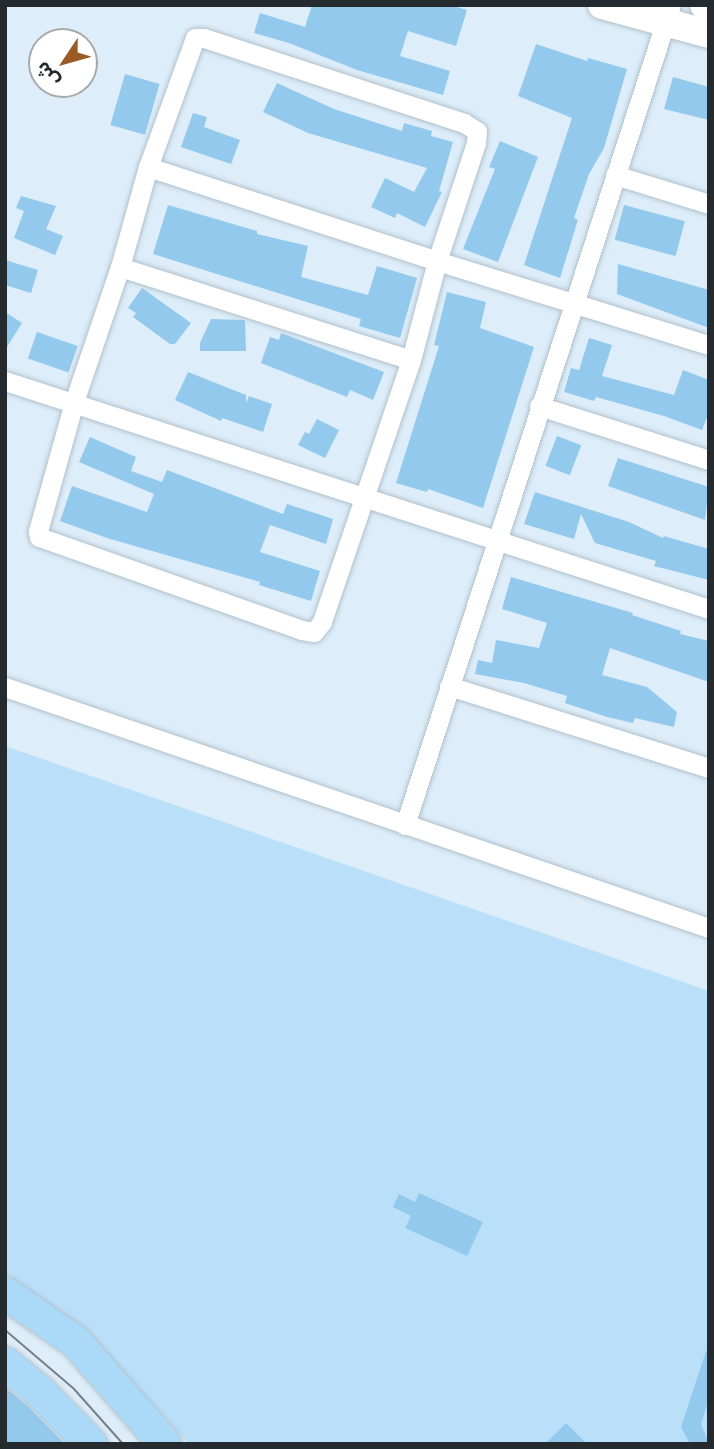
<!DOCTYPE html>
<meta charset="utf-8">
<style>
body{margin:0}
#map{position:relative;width:714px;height:1449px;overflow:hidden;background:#ddedf9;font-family:"Fira Sans","Noto Sans Arabic",sans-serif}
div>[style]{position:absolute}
.green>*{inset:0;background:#bae0f9}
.building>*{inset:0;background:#93c9ec;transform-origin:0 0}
.roads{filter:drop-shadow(0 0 2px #b1c1cc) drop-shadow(0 0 2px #b1c1cc)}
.minor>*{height:19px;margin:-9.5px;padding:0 9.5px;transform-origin:9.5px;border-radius:9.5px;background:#fff}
.secondary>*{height:28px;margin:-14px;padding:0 14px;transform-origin:14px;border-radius:14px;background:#fff}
.primary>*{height:32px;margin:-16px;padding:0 16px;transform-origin:16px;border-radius:16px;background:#aadaf8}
.tram>*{height:2px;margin:-1px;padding:0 1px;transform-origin:1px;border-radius:1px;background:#768088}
span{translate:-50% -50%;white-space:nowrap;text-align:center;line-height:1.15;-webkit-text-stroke:5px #fff;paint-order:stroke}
.frame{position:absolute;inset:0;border:7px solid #242a2e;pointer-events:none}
.north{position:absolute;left:28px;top:28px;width:70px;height:70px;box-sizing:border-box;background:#fff;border:2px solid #a7aaab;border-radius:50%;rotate:234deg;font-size:19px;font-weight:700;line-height:28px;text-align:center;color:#242a2e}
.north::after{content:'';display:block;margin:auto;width:24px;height:32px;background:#9b5b25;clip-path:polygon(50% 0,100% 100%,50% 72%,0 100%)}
</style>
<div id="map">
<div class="green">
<i style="clip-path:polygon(5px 746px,709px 991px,709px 1444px,189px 1444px,95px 1343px,5px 1273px)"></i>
</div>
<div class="building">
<i style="clip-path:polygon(312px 5px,450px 5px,467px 10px,456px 46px,408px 31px,400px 56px,450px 71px,443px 95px,357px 70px,289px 43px,254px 33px,260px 13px,305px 27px)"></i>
<i style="clip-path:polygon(536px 44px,587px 61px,588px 58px,627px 69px,604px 148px,589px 174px,574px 218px,578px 220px,560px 278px,524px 265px,572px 118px,518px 96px)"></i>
<i style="left:125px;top:74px;width:36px;height:53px;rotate:16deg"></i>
<i style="clip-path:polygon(673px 77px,709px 87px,709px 120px,664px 109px)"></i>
<i style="clip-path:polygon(277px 83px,334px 109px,402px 131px,404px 123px,432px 131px,431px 136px,453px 142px,439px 191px,442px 192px,425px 227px,397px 213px,395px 218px,371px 207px,385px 178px,414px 192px,427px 168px,308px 133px,263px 112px)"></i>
<i style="clip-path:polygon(193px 113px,207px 117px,204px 127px,240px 140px,231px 164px,181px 147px)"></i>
<i style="clip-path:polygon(500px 141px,538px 157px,498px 262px,463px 249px,495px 169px,489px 167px)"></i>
<i style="clip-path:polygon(21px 196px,56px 206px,46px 229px,63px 236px,55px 255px,14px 238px,24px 211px,16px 208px)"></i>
<i style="clip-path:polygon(168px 205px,257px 231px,257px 234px,308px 246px,301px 277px,368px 295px,377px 266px,417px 278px,400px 338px,359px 326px,361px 319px,153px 254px)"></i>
<i style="left:624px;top:205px;width:63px;height:36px;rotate:15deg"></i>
<i style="clip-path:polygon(5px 260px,38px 270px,31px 293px,5px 285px)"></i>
<i style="clip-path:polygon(618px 264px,709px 290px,709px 328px,617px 294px)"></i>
<i style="clip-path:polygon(142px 288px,191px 323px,175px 344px,170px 344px,133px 317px,136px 313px,128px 308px)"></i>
<i style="clip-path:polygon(447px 292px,486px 302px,480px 328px,534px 347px,483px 508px,428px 489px,427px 492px,396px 483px,439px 346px,434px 345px)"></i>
<i style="clip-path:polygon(5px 312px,22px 323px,5px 350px)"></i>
<i style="clip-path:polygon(211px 319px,245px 320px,246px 351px,200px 351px,200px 343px)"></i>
<i style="left:37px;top:332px;width:43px;height:28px;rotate:19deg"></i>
<i style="clip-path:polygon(281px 333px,384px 372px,373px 400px,350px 390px,347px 397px,261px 363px,270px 337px,279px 340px)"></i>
<i style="clip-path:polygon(589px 338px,612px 345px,602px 376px,674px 395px,683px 370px,709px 380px,709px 412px,702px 430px,664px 416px,596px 397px,594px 401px,564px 392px,571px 368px,579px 370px)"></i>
<i style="clip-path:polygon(188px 372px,246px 395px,246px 403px,249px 396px,272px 404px,263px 432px,222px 418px,221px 421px,175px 400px)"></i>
<i style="clip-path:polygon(317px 419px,339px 430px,325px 458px,298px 445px,305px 432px,309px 434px)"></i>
<i style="left:557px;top:436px;width:26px;height:32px;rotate:21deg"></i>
<i style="clip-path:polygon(90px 437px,136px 457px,131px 471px,162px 482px,167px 470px,283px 514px,287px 504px,333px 519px,326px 544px,270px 525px,260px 552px,320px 571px,311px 601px,259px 585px,260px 582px,107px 538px,60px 521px,72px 486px,147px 512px,154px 494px,79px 462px)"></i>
<i style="clip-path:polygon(618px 458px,709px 487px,705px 520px,608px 486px)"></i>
<i style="clip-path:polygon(535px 492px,629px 522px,663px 538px,664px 536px,709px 549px,709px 580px,654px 566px,656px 561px,595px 543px,581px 514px,574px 539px,524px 524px)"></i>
<i style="clip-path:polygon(511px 577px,633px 613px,632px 615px,681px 631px,680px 634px,709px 641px,709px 682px,610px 648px,602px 675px,647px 687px,677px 712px,674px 727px,635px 718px,633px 723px,607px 717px,565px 703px,567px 696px,524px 683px,475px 674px,478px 660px,492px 663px,496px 640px,539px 648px,547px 623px,502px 609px)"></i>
<i style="clip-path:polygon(419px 1193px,483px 1222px,467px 1256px,405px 1228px,411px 1216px,393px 1207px,399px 1194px,415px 1202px)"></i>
<i style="clip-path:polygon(706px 1351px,709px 1351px,709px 1398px,701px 1424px,709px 1444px,690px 1444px,681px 1427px)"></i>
<i style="clip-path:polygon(5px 1387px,28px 1406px,65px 1444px,5px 1444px)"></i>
<i style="clip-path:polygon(566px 1423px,587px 1444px,545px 1444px)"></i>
</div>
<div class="roads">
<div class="minor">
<i style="left:195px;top:38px;width:9px"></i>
<i style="left:204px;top:38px;width:274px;rotate:18.1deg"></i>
<i style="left:464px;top:123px;width:15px;rotate:32deg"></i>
<i style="left:477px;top:131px;width:12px;rotate:95deg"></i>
<i style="left:476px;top:143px;width:124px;rotate:108.3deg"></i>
<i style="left:437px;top:261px;width:102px;rotate:104.7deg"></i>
<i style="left:411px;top:360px;width:277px;rotate:108.8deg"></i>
<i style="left:322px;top:622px;width:13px;rotate:129deg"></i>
<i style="left:314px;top:632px;width:12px;rotate:-171deg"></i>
<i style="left:302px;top:630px;width:279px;rotate:-160.5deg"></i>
<i style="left:39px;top:537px;width:6px;rotate:-99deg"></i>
<i style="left:38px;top:531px;width:134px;rotate:-74.4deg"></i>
<i style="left:74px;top:402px;width:143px;rotate:-71.2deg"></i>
<i style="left:120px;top:267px;width:104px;rotate:-74.4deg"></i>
<i style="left:148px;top:167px;width:137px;rotate:-70deg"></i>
<i style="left:148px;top:167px;width:304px;rotate:18deg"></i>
<i style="left:437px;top:261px;width:285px;rotate:17.2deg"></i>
<i style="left:615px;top:175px;width:98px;rotate:17.1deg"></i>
<i style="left:120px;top:267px;width:305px;rotate:17.7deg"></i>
<i style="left:5px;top:381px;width:740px;rotate:17.95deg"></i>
<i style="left:539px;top:406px;width:178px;rotate:17.6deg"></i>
<i style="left:449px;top:686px;width:273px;rotate:17.5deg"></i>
<i style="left:5px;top:687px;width:744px;rotate:18.9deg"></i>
<i style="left:405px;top:825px;width:862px;rotate:-72.03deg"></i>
</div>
<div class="secondary">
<i style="left:602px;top:5px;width:111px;rotate:15.2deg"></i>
<i style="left:704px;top:5px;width:5px;rotate:22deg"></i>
</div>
<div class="primary">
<i style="left:5px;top:1293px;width:86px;rotate:34.6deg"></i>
<i style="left:76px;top:1342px;width:135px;rotate:48.9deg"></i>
<i style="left:5px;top:1363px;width:45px;rotate:39.6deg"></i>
<i style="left:40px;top:1392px;width:73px;rotate:45.6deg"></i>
</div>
</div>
<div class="tram">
<i style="left:5px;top:1330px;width:91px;rotate:40.5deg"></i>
<i style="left:74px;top:1389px;width:74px;rotate:48.3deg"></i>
</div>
<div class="frame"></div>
<div class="north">ش</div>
</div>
